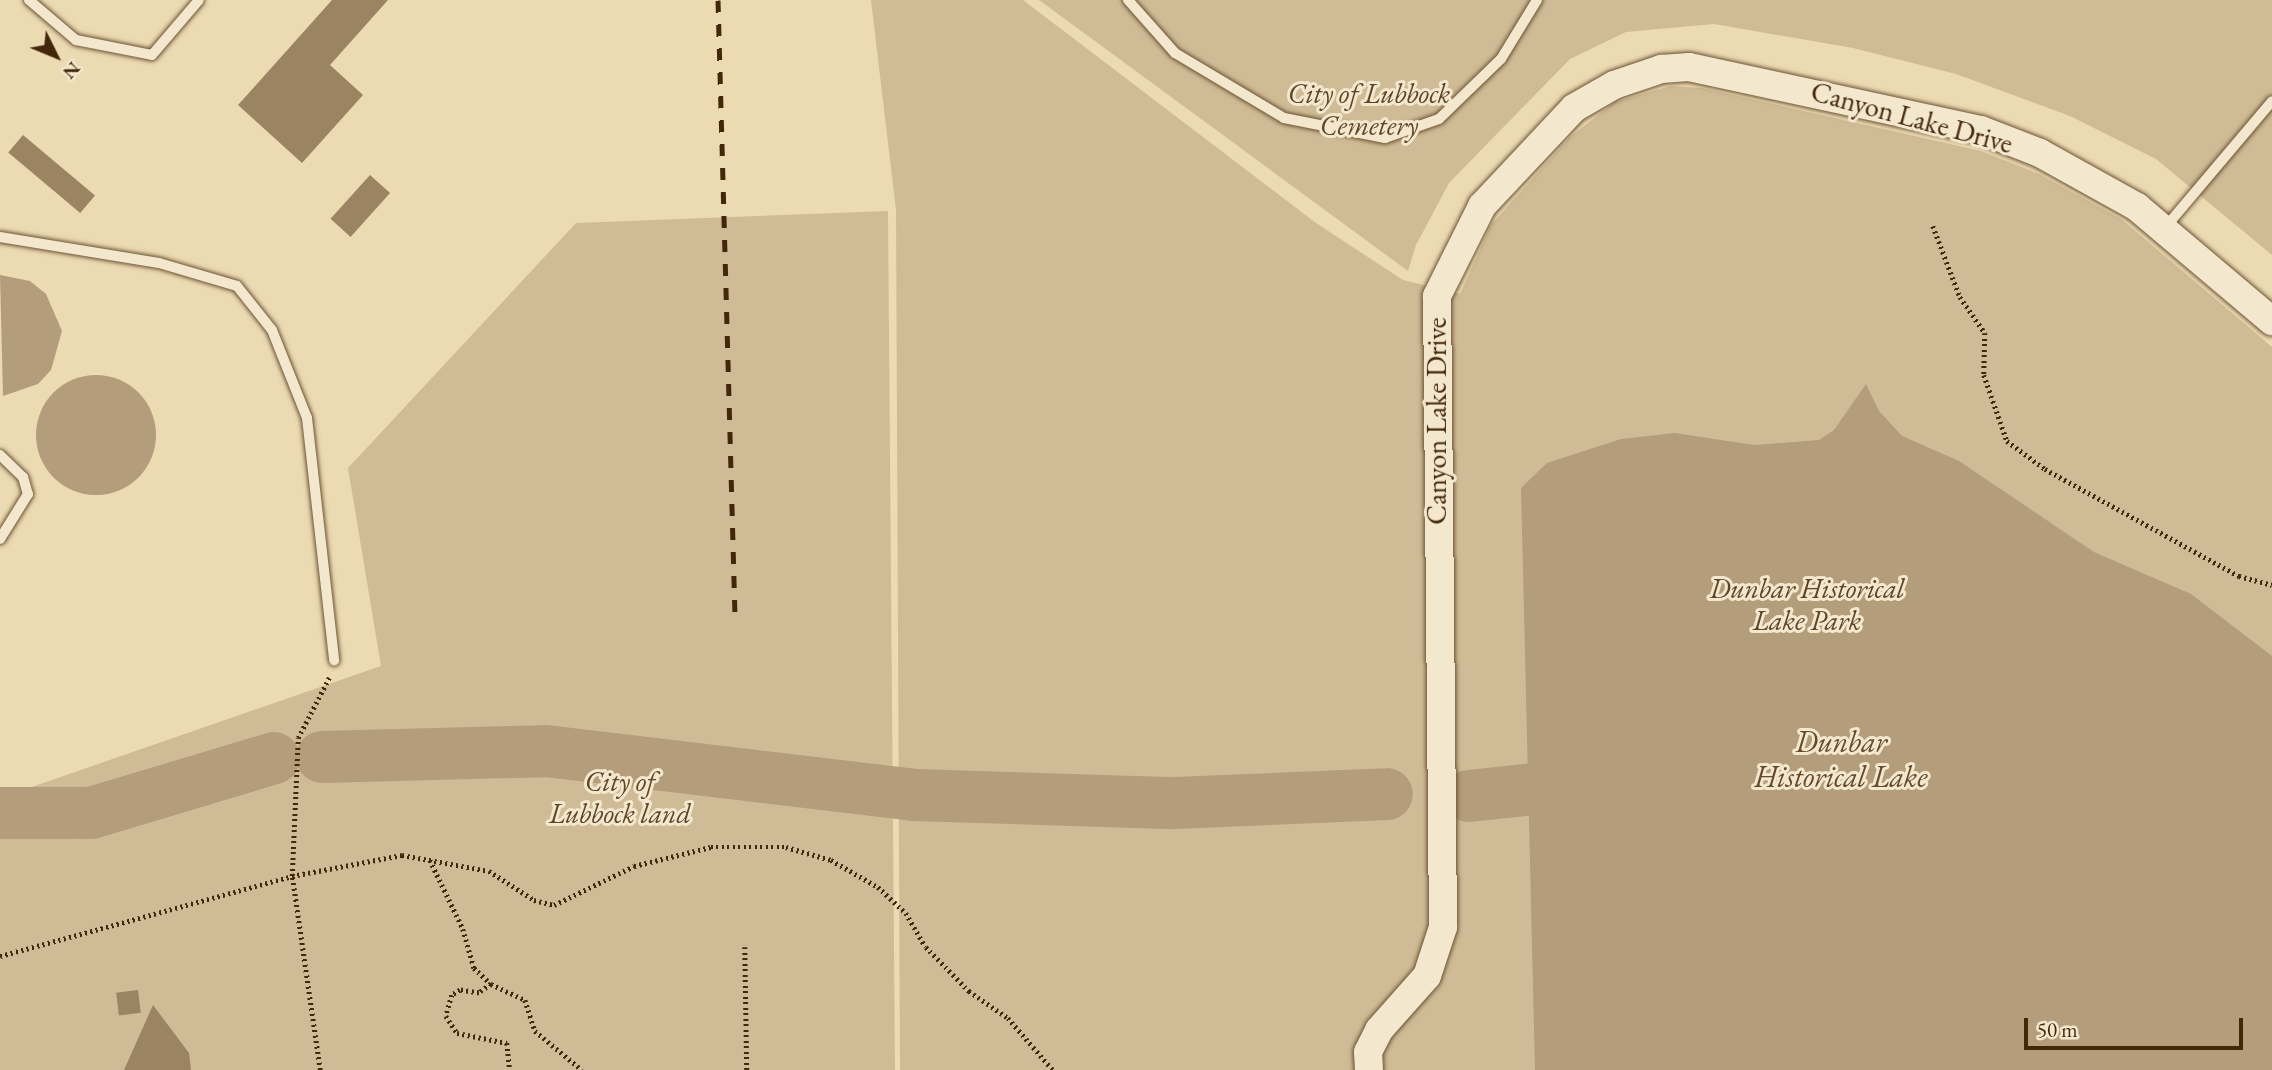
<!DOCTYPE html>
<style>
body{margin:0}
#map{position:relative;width:2272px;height:1070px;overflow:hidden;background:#ecdab3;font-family:"EB Garamond",serif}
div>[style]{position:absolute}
.green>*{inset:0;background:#cfbc96}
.water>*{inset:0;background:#b39d7a}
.round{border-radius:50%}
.river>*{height:52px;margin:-26px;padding:0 26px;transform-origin:26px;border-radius:26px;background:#b39d7a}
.building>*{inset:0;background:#9b8462;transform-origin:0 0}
.path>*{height:4.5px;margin-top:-2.25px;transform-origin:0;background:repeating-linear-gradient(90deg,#43270a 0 2px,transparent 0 5.5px)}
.roads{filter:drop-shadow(0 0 2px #6d5434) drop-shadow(0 0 2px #6d5434)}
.service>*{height:10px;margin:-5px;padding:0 5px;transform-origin:5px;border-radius:5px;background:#f3e7ce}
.tertiary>*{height:28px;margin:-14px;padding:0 14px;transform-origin:14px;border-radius:14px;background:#f3e7ce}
.rail>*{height:5px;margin-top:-2.5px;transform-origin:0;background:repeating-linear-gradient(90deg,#43270a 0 12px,transparent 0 24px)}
span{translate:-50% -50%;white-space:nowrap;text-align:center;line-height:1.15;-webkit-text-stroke:6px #f3e7ce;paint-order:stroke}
.park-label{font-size:28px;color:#5f4526;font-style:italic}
.street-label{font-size:28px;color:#43270a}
.water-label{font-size:30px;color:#654a2c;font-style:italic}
.north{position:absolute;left:21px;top:21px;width:70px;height:70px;-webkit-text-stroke:5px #f3e7ce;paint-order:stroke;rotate:133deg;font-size:19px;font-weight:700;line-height:28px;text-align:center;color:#43270a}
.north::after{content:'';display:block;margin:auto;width:24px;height:32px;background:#43270a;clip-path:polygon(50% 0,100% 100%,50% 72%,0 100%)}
.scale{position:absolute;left:2024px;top:1018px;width:219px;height:32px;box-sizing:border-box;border:4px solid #43270a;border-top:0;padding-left:9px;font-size:21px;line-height:24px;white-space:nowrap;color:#43270a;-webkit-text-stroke:5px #f3e7ce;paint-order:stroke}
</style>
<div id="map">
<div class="green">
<i style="clip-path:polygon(871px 0,1023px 0,1316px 223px,1403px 280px,1460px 294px,1491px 225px,1570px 137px,1615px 102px,1671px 86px,1702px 88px,1981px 151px,2039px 174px,2121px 219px,2272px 347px,2272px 1070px,900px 1070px,896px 210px)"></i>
<i style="clip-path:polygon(1039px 0,2272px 0,2272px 255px,2156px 159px,2070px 116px,1956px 74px,1853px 48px,1714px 24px,1626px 32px,1570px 59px,1449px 183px,1416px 245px,1408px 271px)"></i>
<i style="clip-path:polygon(888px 211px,895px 1070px,0 1070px,0 798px,381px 666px,348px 468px,576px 223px)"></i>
</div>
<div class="water">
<i style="clip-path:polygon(0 275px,30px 281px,46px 294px,62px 331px,51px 370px,38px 384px,3px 396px)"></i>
<i class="round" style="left:36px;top:375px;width:120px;height:120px"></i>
<i style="clip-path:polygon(1866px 384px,1879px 411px,1902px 436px,1959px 461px,2094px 552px,2191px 594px,2272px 656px,2272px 1070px,1535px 1070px,1521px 488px,1547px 463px,1621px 439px,1675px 433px,1754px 445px,1819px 440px,1834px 430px)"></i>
</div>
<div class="river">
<i style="left:322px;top:757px;width:224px;rotate:-1.5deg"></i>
<i style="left:546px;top:751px;width:371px;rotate:6.8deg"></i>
<i style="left:914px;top:795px;width:261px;rotate:1.8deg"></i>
<i style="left:1175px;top:803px;width:212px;rotate:-2.4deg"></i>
<i style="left:1469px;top:796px;width:132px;rotate:-6.1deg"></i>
<i style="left:0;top:813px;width:91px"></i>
<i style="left:91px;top:813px;width:191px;rotate:-16.7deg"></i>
</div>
<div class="building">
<i style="clip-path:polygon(332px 0,388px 0,330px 65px,363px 95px,302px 163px,238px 105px)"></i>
<i style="left:23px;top:135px;width:94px;height:23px;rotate:40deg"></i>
<i style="left:370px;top:175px;width:27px;height:59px;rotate:42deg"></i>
<i style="left:138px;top:990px;width:23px;height:22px;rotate:83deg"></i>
<i style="clip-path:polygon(153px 1005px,189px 1053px,191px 1070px,124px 1070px)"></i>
</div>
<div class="path">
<i style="left:1933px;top:226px;width:76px;rotate:69.2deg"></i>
<i style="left:1960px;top:297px;width:44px;rotate:55.2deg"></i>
<i style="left:1985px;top:333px;width:42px;rotate:91.4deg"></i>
<i style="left:1984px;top:375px;width:70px;rotate:70.8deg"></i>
<i style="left:2007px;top:441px;width:47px;rotate:36.4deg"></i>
<i style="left:2045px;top:469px;width:222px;rotate:28.9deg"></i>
<i style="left:2239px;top:576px;width:34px;rotate:15deg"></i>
<i style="left:430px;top:860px;width:76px;rotate:64.4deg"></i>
<i style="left:463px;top:929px;width:41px;rotate:74.2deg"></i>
<i style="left:474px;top:968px;width:23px;rotate:43deg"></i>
<i style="left:491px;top:984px;width:38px;rotate:25deg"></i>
<i style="left:525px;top:1000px;width:33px;rotate:72deg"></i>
<i style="left:535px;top:1031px;width:61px;rotate:39.7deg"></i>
<i style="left:745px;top:947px;width:123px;rotate:89.1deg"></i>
<i style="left:0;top:956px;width:303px;rotate:-15.3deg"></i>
<i style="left:292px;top:876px;width:112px;rotate:-10.8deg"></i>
<i style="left:402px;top:855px;width:88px;rotate:10.4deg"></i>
<i style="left:489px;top:871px;width:54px;rotate:32.8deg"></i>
<i style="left:534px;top:900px;width:21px;rotate:14deg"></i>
<i style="left:554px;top:905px;width:89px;rotate:-26deg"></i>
<i style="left:634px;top:866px;width:79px;rotate:-13.9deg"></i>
<i style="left:711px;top:847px;width:75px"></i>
<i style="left:786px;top:847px;width:47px;rotate:16.1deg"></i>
<i style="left:831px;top:860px;width:54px;rotate:29.9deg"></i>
<i style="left:878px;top:887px;width:38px;rotate:43deg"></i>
<i style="left:906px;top:913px;width:39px;rotate:60deg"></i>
<i style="left:926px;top:947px;width:62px;rotate:45.7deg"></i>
<i style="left:969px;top:991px;width:47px;rotate:34.7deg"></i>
<i style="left:1008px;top:1018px;width:69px;rotate:49.1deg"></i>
<i style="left:491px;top:984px;width:15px;rotate:143deg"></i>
<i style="left:479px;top:993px;width:19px;rotate:-171deg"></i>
<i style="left:460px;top:990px;width:9px;rotate:148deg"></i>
<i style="left:452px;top:995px;width:22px;rotate:106deg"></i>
<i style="left:446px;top:1016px;width:20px;rotate:57deg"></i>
<i style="left:457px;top:1033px;width:51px;rotate:11.3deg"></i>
<i style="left:507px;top:1043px;width:27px;rotate:84deg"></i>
<i style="left:320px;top:1070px;width:196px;rotate:-98.2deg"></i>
<i style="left:292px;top:876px;width:138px;rotate:-87.5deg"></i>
<i style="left:298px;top:738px;width:68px;rotate:-62.7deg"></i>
</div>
<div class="roads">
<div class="service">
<i style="left:29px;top:0;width:62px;rotate:40.4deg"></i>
<i style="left:76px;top:40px;width:77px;rotate:11.2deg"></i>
<i style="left:152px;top:55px;width:72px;rotate:-49.5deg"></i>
<i style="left:1128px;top:0;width:71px;rotate:48.4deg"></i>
<i style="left:1175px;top:53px;width:127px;rotate:30.8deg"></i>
<i style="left:1284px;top:118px;width:103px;rotate:11.2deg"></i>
<i style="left:1385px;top:138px;width:57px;rotate:-19.4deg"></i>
<i style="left:1439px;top:119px;width:86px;rotate:-44.1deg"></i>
<i style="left:1501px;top:59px;width:69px;rotate:-58.6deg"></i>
<i style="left:2164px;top:229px;width:167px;rotate:-49.8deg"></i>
<i style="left:0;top:237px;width:161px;rotate:9.3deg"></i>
<i style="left:159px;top:263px;width:81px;rotate:16.4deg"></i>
<i style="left:237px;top:286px;width:56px;rotate:51.5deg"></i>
<i style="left:272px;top:330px;width:95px;rotate:68.3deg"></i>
<i style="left:307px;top:418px;width:244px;rotate:83.6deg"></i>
<i style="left:0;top:455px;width:32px;rotate:44deg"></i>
<i style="left:23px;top:477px;width:18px;rotate:74deg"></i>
<i style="left:28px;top:494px;width:53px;rotate:121.9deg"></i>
</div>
<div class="tertiary">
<i style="left:1369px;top:1070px;width:18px;rotate:-93deg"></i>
<i style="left:1368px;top:1052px;width:25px;rotate:-63deg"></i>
<i style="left:1379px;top:1030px;width:72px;rotate:-48.4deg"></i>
<i style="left:1427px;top:976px;width:52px;rotate:-71.9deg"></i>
<i style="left:1443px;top:927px;width:631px;rotate:-90.54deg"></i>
<i style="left:1437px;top:296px;width:101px;rotate:-63.4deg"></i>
<i style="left:1482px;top:206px;width:134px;rotate:-46.8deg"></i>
<i style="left:1574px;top:108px;width:46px;rotate:-29.9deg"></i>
<i style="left:1614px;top:85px;width:50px;rotate:-18.8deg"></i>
<i style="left:1661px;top:69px;width:28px;rotate:-4deg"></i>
<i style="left:1689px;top:67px;width:299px;rotate:12.2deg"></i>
<i style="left:1981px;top:130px;width:63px;rotate:21.3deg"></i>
<i style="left:2040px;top:153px;width:111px;rotate:29.1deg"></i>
<i style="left:2137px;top:207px;width:177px;rotate:40.2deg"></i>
</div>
</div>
<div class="rail">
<i style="left:718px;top:0;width:617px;rotate:88.42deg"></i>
</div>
<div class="park-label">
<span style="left:1369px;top:109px">City of Lubbock<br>Cemetery</span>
<span style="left:1807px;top:604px">Dunbar Historical<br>Lake Park</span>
<span style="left:620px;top:797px">City of<br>Lubbock land</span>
</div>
<div class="street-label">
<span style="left:1912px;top:117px;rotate:15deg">Canyon Lake Drive</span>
<span style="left:1436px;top:421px;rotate:-90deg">Canyon Lake Drive</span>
</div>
<div class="water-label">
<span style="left:1841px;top:759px">Dunbar<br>Historical Lake</span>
</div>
<div class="north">N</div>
<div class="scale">50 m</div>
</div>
